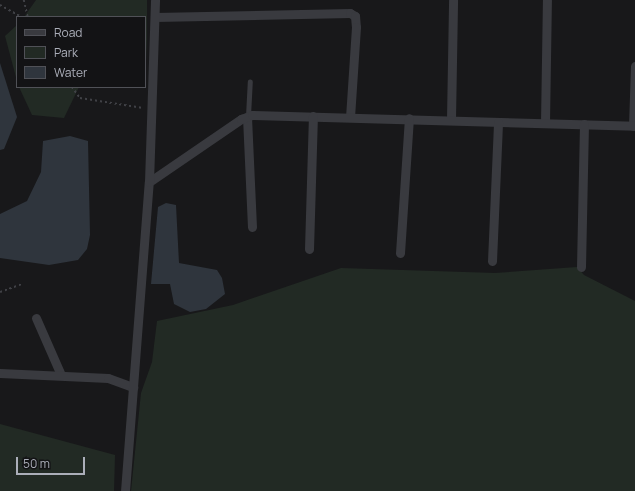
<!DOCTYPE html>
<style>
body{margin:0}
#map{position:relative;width:635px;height:491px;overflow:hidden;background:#18181a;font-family:Manrope,sans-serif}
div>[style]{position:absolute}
.green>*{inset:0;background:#222a24}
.water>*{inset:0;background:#2f353d}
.path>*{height:1.5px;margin-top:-0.75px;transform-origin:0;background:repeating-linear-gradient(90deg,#404146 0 2px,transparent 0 5px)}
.lane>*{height:4.5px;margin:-2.25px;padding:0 2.25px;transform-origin:2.25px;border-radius:2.25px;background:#393a3f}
.street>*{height:9px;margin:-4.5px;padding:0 4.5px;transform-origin:4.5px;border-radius:4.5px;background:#393a3f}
span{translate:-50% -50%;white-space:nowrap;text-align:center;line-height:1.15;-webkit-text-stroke:3px #131315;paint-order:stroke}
.legend{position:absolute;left:16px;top:16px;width:130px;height:72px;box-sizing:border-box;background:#131315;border:1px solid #505157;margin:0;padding:5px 7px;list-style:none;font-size:12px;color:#abaeb9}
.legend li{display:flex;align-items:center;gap:8px;height:20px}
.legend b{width:20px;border:1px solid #505157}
.scale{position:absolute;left:16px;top:457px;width:69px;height:18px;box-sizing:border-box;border:2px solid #abaeb9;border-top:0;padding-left:5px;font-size:12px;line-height:14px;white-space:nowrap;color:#abaeb9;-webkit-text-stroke:3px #131315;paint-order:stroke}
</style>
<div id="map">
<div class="green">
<i style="clip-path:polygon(36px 0,147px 0,147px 61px,145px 17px,24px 17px)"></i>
<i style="clip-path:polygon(17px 25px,17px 81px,5px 36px)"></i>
<i style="clip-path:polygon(19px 87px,79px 87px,64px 118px,32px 115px)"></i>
<i style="clip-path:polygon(577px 267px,584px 275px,635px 301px,635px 491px,131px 491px,141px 393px,152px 362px,157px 321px,233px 305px,341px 268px,495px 273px)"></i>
<i style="clip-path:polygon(0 424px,115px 455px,114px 491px,0 491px)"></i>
</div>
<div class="water">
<i style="clip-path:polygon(0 63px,17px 117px,4px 149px,0 150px)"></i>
<i style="clip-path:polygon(70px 136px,88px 141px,90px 235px,87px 249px,78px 260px,49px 265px,0 258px,0 214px,27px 201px,41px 172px,43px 141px)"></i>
<i style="clip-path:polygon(166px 203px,176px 205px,179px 263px,217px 270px,222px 278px,225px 294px,206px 309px,190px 312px,174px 304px,170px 284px,151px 284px,158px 207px)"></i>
</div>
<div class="path">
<i style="left:24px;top:0;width:17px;rotate:77deg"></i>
<i style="left:0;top:5px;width:25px;rotate:29deg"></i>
<i style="left:72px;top:87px;width:14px;rotate:54deg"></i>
<i style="left:80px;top:98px;width:64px;rotate:9deg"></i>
<i style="left:0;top:292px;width:23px;rotate:-20deg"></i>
</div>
<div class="lane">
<i style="left:248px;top:116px;width:34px;rotate:-87deg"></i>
</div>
<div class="street">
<i style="left:155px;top:17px;width:195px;rotate:-1.2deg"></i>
<i style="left:350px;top:13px;width:6px;rotate:31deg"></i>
<i style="left:355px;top:16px;width:11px;rotate:85deg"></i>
<i style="left:356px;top:27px;width:90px;rotate:93.8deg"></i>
<i style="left:247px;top:117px;width:110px;rotate:87.4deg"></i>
<i style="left:451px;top:119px;width:119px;rotate:-89deg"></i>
<i style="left:545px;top:123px;width:123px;rotate:-89.1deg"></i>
<i style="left:633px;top:126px;width:60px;rotate:-88.1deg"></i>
<i style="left:149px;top:182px;width:112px;rotate:-34.4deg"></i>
<i style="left:241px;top:119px;width:12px;rotate:-20deg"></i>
<i style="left:252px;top:115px;width:383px;rotate:1.6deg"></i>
<i style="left:309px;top:249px;width:133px;rotate:-88.3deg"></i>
<i style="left:400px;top:253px;width:135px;rotate:-86.2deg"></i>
<i style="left:492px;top:261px;width:139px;rotate:-87.5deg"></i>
<i style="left:581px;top:267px;width:143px;rotate:-88.8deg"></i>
<i style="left:36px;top:318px;width:62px;rotate:66.3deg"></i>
<i style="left:0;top:373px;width:108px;rotate:2.7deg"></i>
<i style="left:108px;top:378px;width:27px;rotate:20deg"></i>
<i style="left:125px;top:491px;width:310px;rotate:-85.6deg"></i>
<i style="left:149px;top:182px;width:182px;rotate:-88.1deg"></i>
</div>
<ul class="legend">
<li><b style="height:5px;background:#393a3f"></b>Road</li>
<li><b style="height:11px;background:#222a24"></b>Park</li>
<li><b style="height:11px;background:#2f353d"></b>Water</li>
</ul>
<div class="scale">50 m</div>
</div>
